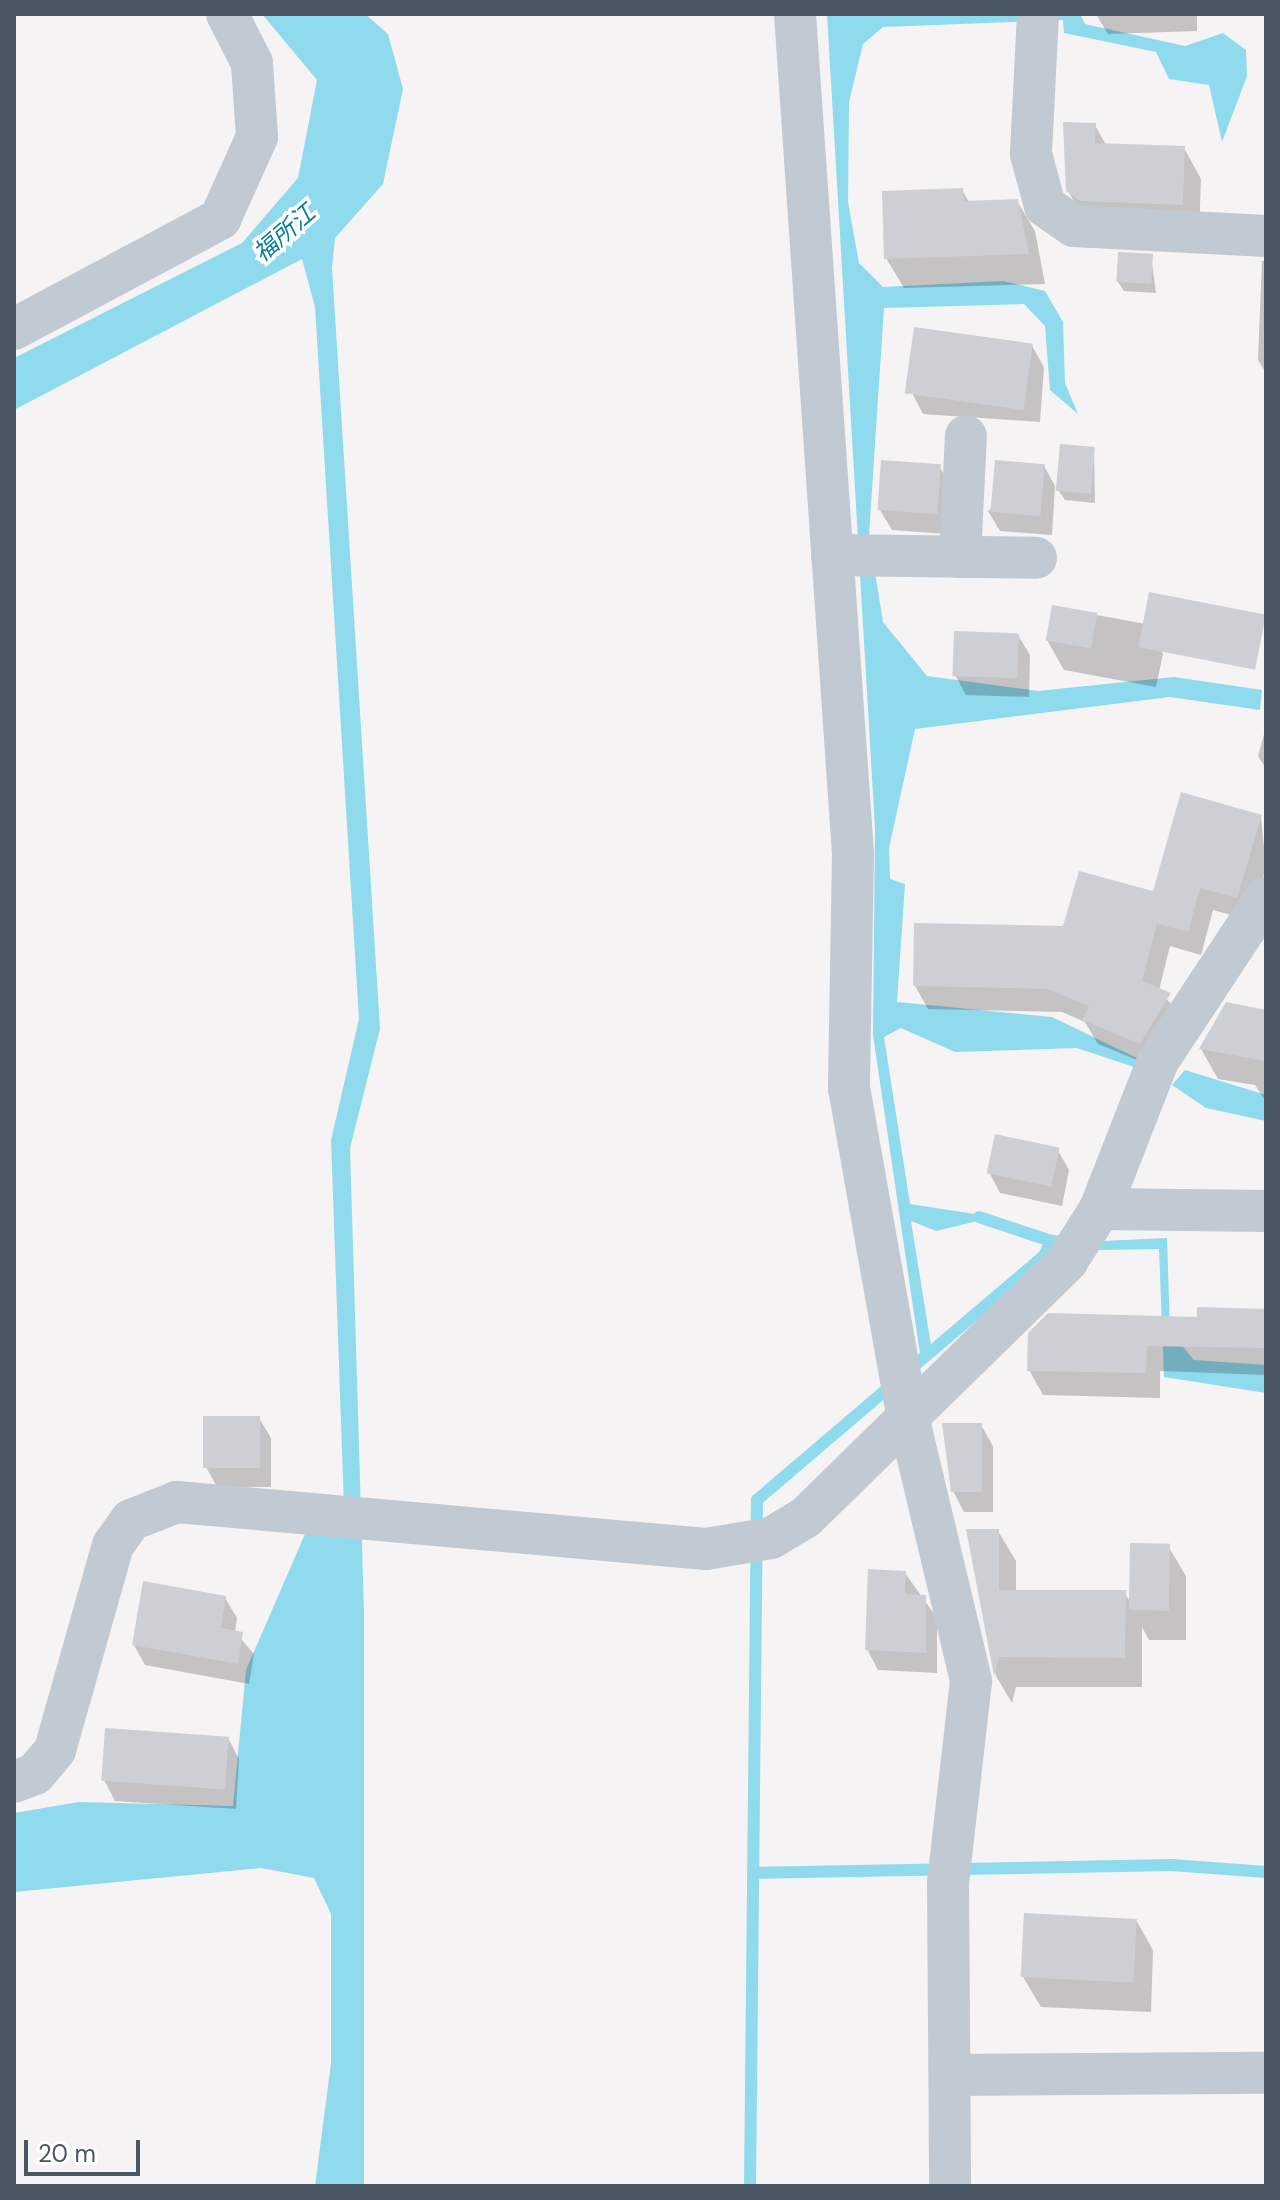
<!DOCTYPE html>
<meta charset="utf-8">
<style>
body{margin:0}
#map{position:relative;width:1280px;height:2200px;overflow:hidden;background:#f5f3f3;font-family:"DM Sans","Noto Sans JP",sans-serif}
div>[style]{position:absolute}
.water>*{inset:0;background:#90daee}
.shadow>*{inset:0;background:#0003}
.stream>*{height:12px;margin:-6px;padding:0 6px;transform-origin:6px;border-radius:6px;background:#90daee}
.building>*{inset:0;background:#cdcfd5;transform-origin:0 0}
.minor>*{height:42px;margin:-21px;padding:0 21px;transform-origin:21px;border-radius:21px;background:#c1cad2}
span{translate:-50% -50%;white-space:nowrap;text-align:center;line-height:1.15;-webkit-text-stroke:7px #fff;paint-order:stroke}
.water-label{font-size:24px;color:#0c7c9b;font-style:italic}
.frame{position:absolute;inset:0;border:16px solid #4a5661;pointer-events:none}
.scale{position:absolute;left:24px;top:2140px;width:116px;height:36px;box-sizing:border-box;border:4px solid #4a5661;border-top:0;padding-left:10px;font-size:24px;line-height:28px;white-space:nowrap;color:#4a5661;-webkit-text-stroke:6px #fff;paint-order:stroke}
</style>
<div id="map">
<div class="water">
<i style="clip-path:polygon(262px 14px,365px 14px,388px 34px,403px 89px,383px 184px,335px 238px,332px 268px,380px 1029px,350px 1148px,364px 1612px,364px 2186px,315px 2186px,331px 2063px,331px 1914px,314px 1878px,261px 1868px,14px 1892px,14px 1813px,79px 1802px,233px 1806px,246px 1670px,305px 1534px,345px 1534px,331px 1140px,359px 1019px,315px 307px,302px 259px,14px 410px,14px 358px,242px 243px,298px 178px,317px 80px)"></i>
<i style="clip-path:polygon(827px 14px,1080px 14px,1085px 24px,1185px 46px,1223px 33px,1246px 50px,1247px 76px,1222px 142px,1209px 85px,1169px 79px,1156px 52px,1064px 33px,1063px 20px,883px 27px,863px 44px,849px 102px,848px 202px,859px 263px,883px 287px,1003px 281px,1045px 291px,1063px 322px,1065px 383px,1078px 414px,1050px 390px,1045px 326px,1024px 304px,884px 308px,869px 535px,883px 622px,927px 676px,1038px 691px,1174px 677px,1262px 690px,1260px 710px,1170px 697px,915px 729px,889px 848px,890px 879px,905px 884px,897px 1002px,1052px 1017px,1141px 1060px,1134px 1067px,1077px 1048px,955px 1052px,901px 1028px,884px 1037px,910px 1204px,994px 1217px,936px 1231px,911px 1221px,933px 1358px,920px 1354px,873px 1035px,875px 828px)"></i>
<i style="clip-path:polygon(1185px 1070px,1266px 1095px,1266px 1121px,1206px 1108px,1172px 1085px)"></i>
<i style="clip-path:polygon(1167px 1238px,1170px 1331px,1194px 1360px,1266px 1365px,1266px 1393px,1164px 1377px,1159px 1249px,1099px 1250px,1103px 1241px)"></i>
</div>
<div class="shadow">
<i style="clip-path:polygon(1096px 14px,1197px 14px,1197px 31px,1108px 34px)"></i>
<i style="clip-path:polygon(1095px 125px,1106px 145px,1184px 148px,1201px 179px,1199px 234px,1086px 222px,1068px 191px)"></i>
<i style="clip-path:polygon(962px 190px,969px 202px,1017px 201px,1035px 231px,1045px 284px,904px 288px,886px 258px)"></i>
<i style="clip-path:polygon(1151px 256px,1156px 293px,1124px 291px,1118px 282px)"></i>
<i style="clip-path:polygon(1262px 261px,1266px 261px,1266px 373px,1258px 360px)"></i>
<i style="clip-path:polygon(1032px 346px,1044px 367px,1040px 422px,923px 414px,912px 393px)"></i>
<i style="clip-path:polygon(1094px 449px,1095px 503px,1065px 500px,1059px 491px)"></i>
<i style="clip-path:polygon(939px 466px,951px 487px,948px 534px,892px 530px,880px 510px)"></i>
<i style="clip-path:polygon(1044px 466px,1055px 486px,1052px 535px,1000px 531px,988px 511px)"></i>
<i style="clip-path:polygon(1053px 607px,1146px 624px,1163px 654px,1156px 687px,1064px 670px,1047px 640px)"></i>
<i style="clip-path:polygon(1018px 635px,1030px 655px,1029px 697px,966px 695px,955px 675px)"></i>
<i style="clip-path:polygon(1266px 727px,1266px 769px,1258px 756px)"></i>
<i style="clip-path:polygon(1261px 817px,1266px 867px,1250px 920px,1213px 910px,1201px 955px,1170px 946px,1159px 990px,1183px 1018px,1154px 1067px,1098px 1044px,1085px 1022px,1062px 1012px,928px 1009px,915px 986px,1154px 894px)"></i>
<i style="clip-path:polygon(1266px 1012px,1266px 1102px,1255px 1085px,1218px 1079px,1201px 1049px)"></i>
<i style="clip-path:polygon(1057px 1149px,1069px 1170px,1062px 1206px,1000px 1193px,989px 1172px)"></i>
<i style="clip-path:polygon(1266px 1284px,1266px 1375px,1160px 1371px,1160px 1398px,1043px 1395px,1029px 1370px,1199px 1319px,1264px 1311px)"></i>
<i style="clip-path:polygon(259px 1418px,271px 1438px,271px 1487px,217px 1487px,206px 1467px)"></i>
<i style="clip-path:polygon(981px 1425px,993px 1446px,993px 1512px,964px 1512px,953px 1491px)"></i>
<i style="clip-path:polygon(968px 1531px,998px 1531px,1016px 1561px,1016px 1592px,1124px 1592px,1132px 1605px,1168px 1546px,1186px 1576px,1186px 1640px,1149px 1640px,1142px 1627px,1142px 1687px,1016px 1687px,1012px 1703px,996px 1676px)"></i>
<i style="clip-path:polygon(905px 1573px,937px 1618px,937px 1673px,878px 1670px,867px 1649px)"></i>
<i style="clip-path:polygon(225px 1598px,237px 1618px,235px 1632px,254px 1654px,249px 1684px,145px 1665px,134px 1645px)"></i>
<i style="clip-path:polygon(228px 1738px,239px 1759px,236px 1809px,115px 1801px,104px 1780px)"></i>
<i style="clip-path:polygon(1136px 1920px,1153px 1950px,1151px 2012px,1041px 2007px,1023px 1977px)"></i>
</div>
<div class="stream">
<i style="left:979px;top:1217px;width:76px;rotate:18.4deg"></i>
<i style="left:907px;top:1372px;width:180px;rotate:-40.3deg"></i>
<i style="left:1044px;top:1256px;width:17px;rotate:-65deg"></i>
<i style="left:1051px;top:1241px;width:17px;rotate:3deg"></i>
<i style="left:753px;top:1873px;width:419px;rotate:-1.1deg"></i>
<i style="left:1172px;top:1865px;width:94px;rotate:4.3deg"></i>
<i style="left:750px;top:2186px;width:686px;rotate:-89.42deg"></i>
<i style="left:757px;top:1500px;width:179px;rotate:-40.5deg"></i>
</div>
<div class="building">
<i style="clip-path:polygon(1063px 122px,1096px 123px,1095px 143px,1185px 146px,1183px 205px,1080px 201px,1066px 191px)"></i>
<i style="clip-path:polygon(963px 188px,964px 201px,1018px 199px,1029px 254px,884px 259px,882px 191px)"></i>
<i style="left:1118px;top:252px;width:35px;height:30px;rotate:3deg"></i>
<i style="left:914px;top:327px;width:120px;height:67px;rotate:8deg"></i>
<i style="left:1060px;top:444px;width:35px;height:47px;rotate:5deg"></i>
<i style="left:881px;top:460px;width:60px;height:50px;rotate:4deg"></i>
<i style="left:995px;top:460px;width:50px;height:52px;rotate:5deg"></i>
<i style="left:1149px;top:592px;width:119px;height:56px;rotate:11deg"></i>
<i style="left:1052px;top:605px;width:46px;height:36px;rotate:10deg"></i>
<i style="left:954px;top:631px;width:65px;height:45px;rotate:2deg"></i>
<i style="clip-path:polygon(1181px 792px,1262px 815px,1237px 898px,1200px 888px,1188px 932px,1157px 924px,1142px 981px,1171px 993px,1140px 1044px,1082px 1020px,1089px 1006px,1047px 989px,913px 986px,914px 923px,1063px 926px,1079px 871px,1153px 891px)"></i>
<i style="clip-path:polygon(1226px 1002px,1266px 1010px,1266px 1061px,1199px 1049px)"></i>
<i style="left:995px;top:1134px;width:66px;height:40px;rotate:12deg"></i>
<i style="clip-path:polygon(1197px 1307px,1266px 1309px,1266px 1348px,1147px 1346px,1146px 1373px,1027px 1371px,1028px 1333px,1048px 1313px,1197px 1317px)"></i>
<i style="left:203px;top:1416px;width:57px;height:52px"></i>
<i style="clip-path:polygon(942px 1423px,982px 1423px,982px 1492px,951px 1492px)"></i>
<i style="clip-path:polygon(966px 1529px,999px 1529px,999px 1590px,1126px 1590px,1125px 1658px,999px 1657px,994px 1676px)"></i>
<i style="left:1130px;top:1543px;width:40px;height:67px;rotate:1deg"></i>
<i style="clip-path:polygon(868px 1569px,906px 1571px,905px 1594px,926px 1595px,926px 1653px,865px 1650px)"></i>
<i style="clip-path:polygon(143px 1581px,226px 1596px,221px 1628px,243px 1632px,238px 1664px,132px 1645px)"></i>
<i style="left:105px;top:1728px;width:124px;height:53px;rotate:4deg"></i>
<i style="left:1024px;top:1913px;width:113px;height:64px;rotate:3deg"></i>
</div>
<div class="minor">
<i style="left:795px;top:14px;width:842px;rotate:86.05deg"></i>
<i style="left:853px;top:854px;width:234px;rotate:91deg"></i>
<i style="left:849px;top:1088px;width:329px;rotate:79.9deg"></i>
<i style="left:907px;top:1412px;width:277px;rotate:76.6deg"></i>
<i style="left:971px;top:1681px;width:202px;rotate:96.5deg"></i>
<i style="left:948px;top:1882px;width:304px;rotate:89.6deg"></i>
<i style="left:1038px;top:14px;width:140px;rotate:92.9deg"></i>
<i style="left:1031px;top:154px;width:54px;rotate:74.9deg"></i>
<i style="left:1045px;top:206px;width:35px;rotate:35deg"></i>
<i style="left:1074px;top:226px;width:192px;rotate:3deg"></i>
<i style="left:14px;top:329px;width:234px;rotate:-28.1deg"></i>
<i style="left:220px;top:219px;width:90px;rotate:-65.7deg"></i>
<i style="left:257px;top:137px;width:74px;rotate:-93.9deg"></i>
<i style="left:252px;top:63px;width:55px;rotate:-117deg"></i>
<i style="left:832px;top:555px;width:204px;rotate:0.8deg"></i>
<i style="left:960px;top:557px;width:121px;rotate:-87.2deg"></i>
<i style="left:1100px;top:1209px;width:166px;rotate:0.7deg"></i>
<i style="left:14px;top:1782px;width:22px;rotate:-21deg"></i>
<i style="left:35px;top:1774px;width:31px;rotate:-50deg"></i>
<i style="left:55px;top:1750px;width:213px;rotate:-74.2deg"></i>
<i style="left:113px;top:1545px;width:31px;rotate:-54deg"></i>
<i style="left:131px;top:1520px;width:49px;rotate:-21.4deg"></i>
<i style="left:177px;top:1502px;width:531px;rotate:5.08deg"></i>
<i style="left:706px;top:1549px;width:66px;rotate:-9.6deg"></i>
<i style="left:771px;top:1538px;width:41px;rotate:-31deg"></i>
<i style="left:806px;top:1517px;width:366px;rotate:-44.4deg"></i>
<i style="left:1067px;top:1261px;width:62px;rotate:-57.6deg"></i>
<i style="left:1100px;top:1209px;width:159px;rotate:-68.6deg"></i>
<i style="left:1158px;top:1061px;width:196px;rotate:-56.6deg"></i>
<i style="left:952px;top:2075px;width:314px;rotate:-0.4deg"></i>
</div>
<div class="water-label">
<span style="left:284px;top:233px;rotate:-41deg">福所江</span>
</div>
<div class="frame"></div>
<div class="scale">20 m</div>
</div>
